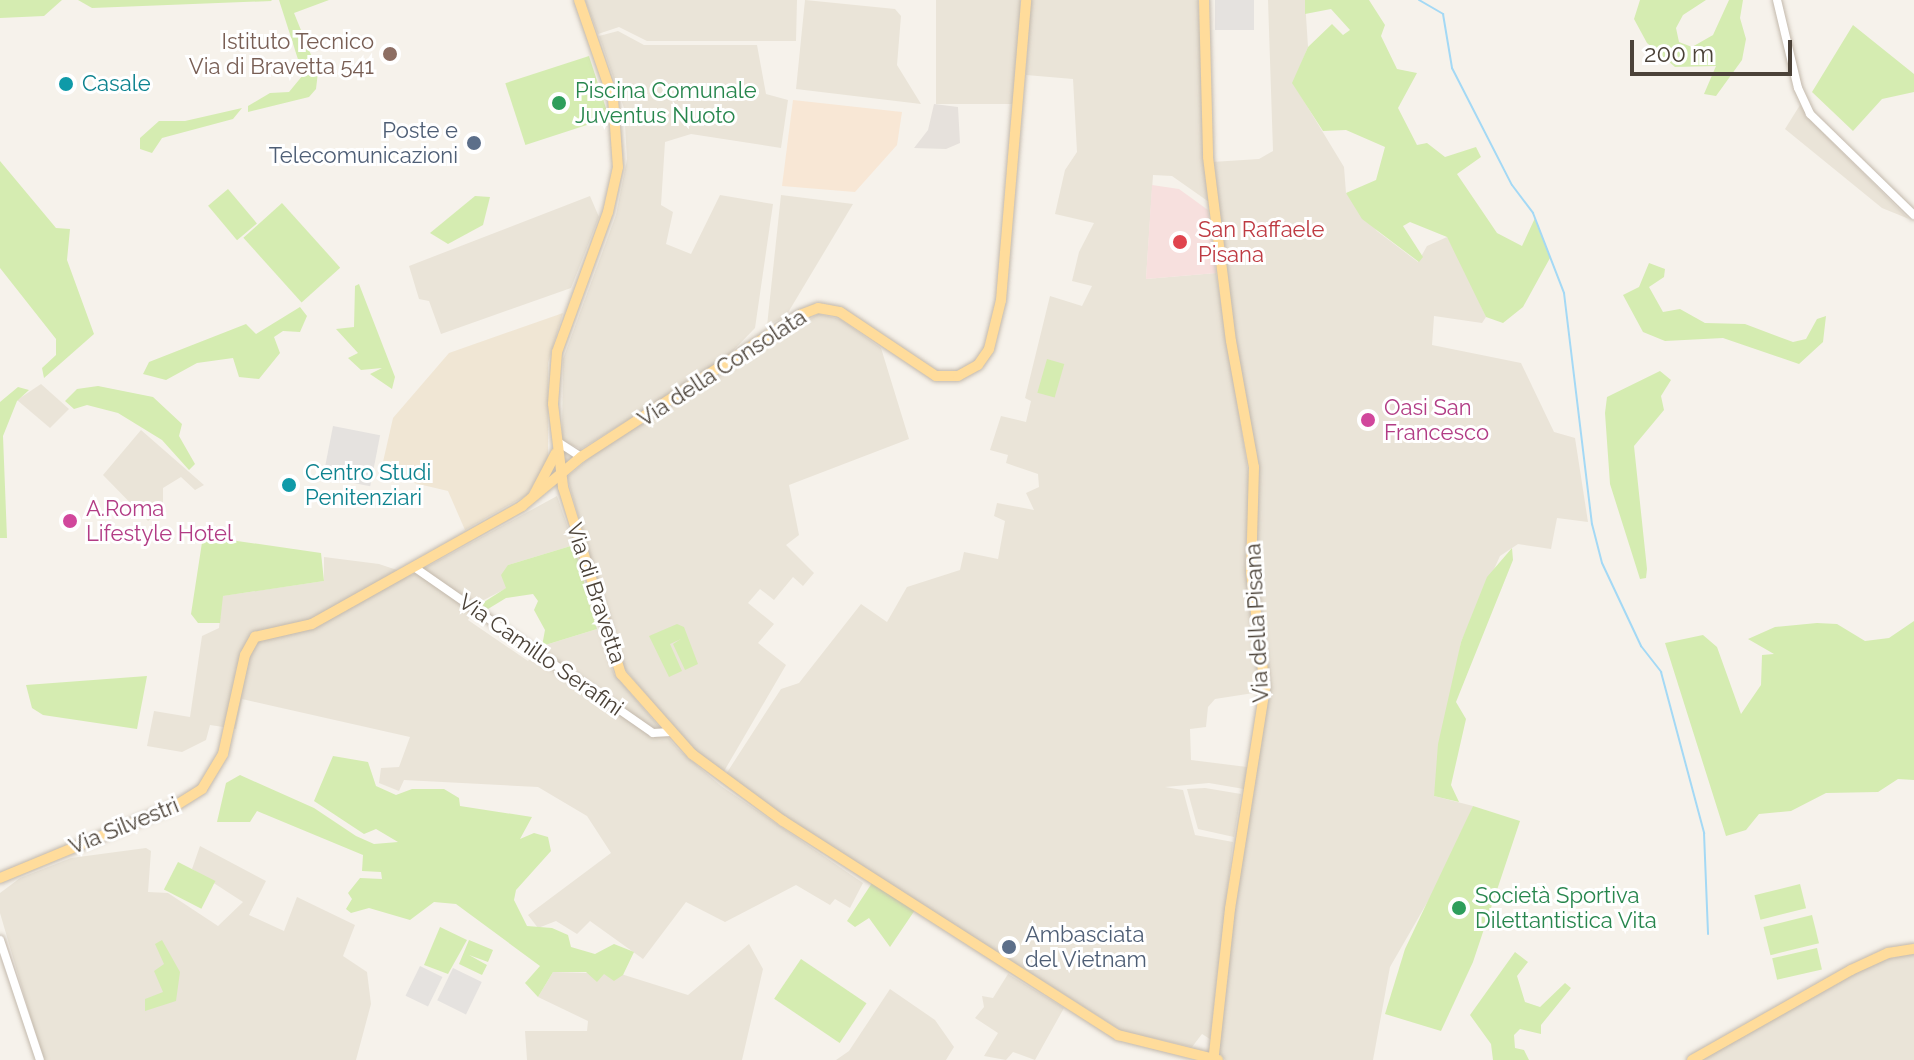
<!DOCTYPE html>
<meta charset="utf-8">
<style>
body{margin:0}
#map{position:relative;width:1914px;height:1060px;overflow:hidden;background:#f6f2eb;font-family:Raleway,sans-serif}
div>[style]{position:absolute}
.residential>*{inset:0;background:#eae4d8;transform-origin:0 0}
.commercial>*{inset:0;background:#f8e7d5}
.industrial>*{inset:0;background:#e6e1dc}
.education>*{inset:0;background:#f0e6d4}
.medical>*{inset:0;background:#f7e0de}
.green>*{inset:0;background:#d5ecb1;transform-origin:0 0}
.parking>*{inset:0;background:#e5e2df;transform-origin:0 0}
.stream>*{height:2px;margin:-1px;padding:0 1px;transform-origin:1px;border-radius:1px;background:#a4d9f5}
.roads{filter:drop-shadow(0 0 2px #c3b9ac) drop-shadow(0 0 2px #c3b9ac)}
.minor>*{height:8px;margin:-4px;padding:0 4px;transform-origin:4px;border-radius:4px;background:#fff}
.major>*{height:10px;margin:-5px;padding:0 5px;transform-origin:5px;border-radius:5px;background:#ffdc9b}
.dots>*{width:22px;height:22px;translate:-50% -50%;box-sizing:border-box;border:4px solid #fff;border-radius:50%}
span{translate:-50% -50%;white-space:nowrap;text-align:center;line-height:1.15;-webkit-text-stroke:6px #fff;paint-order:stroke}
.education-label{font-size:22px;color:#785e54}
.right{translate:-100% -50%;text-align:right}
.culture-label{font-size:22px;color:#0d838f}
.left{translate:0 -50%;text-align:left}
.leisure-label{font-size:22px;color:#27864d}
.service-label{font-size:22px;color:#4e5e75}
.health-label{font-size:22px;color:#be3a42}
.street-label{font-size:22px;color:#4b4238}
.hotel-label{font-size:22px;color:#b23c85}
.scale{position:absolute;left:1630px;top:40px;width:162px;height:36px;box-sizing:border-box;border:4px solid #4b4238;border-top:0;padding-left:10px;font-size:24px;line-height:28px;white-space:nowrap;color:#4b4238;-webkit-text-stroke:6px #fff;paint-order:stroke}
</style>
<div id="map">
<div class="residential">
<i style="clip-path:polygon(585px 0,797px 0,796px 41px,647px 41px,619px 27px,598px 34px)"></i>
<i style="clip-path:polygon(805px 0,895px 9px,901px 16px,897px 65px,921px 104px,796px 89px)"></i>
<i style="left:936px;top:0;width:84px;height:104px"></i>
<i style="clip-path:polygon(1030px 0,1198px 0,1209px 202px,1172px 176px,1153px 175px,1146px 279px,1216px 273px,1250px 484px,1245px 564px,1260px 692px,1215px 699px,1208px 707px,1206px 727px,1190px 729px,1191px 760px,1247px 767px,1244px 789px,1209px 783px,1165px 787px,1183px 790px,1195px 835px,1233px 842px,1210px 1039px,1202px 1034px,1192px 1047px,1122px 1031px,788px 820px,726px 774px,781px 689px,799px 683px,861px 604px,887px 622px,907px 587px,960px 570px,964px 552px,998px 559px,1005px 521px,994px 516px,997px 503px,1034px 510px,1026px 493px,1039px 487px,1038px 474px,1006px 463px,1008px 455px,990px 450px,1001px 416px,1026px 422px,1031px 401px,1025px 398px,1050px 296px,1082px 306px,1092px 286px,1072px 281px,1079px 252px,1094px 223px,1055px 214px,1065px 170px,1077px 152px,1073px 79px,1026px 75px)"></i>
<i style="clip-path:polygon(1268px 0,1305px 0,1308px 47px,1293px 83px,1344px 167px,1346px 193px,1377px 231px,1418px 262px,1427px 246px,1447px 237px,1462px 264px,1486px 317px,1482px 323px,1434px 316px,1432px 345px,1521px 363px,1554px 432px,1575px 438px,1588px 522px,1557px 518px,1551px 549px,1518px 544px,1500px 556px,1461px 642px,1434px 796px,1473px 806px,1447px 868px,1390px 967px,1373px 1060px,1225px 1060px,1219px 1052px,1228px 949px,1269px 692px,1255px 563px,1257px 454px,1243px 403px,1212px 162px,1259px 159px,1273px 151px)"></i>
<i style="clip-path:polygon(618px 31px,644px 45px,757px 45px,766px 94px,788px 100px,781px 148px,691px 134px,665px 142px,661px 205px,673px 212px,666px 244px,691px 254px,720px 195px,773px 204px,755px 328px,722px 362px,581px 449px,562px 441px,563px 359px,616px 215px,627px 159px,624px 108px,599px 36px)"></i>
<i style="clip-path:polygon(1800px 105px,1811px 121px,1909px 219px,1882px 208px,1785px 129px)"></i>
<i style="clip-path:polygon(781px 195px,853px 204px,786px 316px,767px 326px)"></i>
<i style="clip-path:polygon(590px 196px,599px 217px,571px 288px,441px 334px,429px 301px,419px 299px,409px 266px)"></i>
<i style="clip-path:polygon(818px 314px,840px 319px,881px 348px,909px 439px,789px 485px,799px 535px,786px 545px,814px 573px,803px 586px,793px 577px,774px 600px,760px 589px,748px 603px,774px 624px,758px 643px,786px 665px,723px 773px,689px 746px,621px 664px,567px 477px,599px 450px)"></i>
<i style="clip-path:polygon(41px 384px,69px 409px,50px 428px,17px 400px)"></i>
<i style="clip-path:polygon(141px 430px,204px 485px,195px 490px,181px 477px,163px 488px,163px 510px,148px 521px,103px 475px)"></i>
<i style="clip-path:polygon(557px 496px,574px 545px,508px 565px,507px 588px,478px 603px,468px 620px,528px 661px,539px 647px,597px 629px,614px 674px,678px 749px,721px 786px,863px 883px,850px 908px,835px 899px,830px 905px,796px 885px,725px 922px,686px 902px,643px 959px,590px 921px,577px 934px,556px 921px,538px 928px,528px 915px,611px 853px,587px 816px,538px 787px,404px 780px,399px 791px,379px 783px,381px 768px,399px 767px,410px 737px,242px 699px,236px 729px,210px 725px,206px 740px,182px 752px,147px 746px,154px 711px,190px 717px,202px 636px,219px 628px,222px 596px,324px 581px,324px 557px,379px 564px,412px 575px)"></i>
<i style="clip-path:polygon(1205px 788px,1241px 794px,1234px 837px,1198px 829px,1187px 789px)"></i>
<i style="clip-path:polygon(200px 846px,266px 881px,249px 915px,284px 931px,297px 897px,355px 925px,343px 956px,367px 972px,371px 1004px,356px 1060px,43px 1060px,0 913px,0 893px,20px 878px,71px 858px,146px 848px,151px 851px,148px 892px,168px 893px,218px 926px,243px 902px,192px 869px)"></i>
<i style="clip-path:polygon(749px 944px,763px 969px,742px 1060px,527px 1060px,525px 1031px,587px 1031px,588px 1021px,538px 997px,553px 972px,621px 974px,688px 995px)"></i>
<i style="clip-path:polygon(1914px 953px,1914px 1060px,1700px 1060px,1875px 962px)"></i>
<i style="clip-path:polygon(1008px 974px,1064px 1008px,1035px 1060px,1013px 1052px,1006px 1060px,984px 1056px,998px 1033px,975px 1018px,984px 1007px,982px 996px,993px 998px)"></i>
<i style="clip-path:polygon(890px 989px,935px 1020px,954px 1047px,946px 1060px,836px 1060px,849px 1051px)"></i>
</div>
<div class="commercial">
<i style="clip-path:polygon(793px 100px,902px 112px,897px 145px,855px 192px,782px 186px)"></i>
</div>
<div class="industrial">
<i style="clip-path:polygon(934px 104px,958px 107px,960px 143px,946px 149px,914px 148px,928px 130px)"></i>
</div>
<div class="education">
<i style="clip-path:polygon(563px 313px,548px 363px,548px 460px,527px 495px,465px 530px,448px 491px,380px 475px,393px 418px,449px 353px)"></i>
</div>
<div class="medical">
<i style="clip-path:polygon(1152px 185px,1179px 189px,1208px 210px,1216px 273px,1146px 279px)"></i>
</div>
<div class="green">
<i style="clip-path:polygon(0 0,62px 0,44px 16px,0 18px)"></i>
<i style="clip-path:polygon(78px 0,271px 0,272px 1px,92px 8px)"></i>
<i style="clip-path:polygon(279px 0,329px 0,294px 13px,318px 72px,316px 89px,309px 97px,248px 112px,248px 106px,270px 93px,289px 92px,303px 75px)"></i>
<i style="clip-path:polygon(1305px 0,1369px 0,1385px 25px,1381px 36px,1397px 69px,1417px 73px,1398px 108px,1417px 145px,1427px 143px,1445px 157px,1476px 147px,1481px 157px,1457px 174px,1497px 233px,1522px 246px,1535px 218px,1550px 258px,1523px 307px,1503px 323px,1486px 317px,1447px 237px,1410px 222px,1403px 226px,1423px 257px,1419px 262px,1362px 219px,1346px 193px,1376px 180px,1385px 147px,1346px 130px,1323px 131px,1292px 83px,1308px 47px,1332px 24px,1343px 35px,1350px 30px,1331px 9px,1305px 14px)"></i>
<i style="clip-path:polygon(1640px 0,1706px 0,1683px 15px,1676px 28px,1679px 42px,1692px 47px,1713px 35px,1729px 0,1743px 0,1740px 18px,1746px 39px,1742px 60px,1716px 96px,1704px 94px,1716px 66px,1675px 67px,1647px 43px,1634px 19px)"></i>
<i style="clip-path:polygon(1853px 25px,1914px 74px,1914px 92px,1882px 99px,1853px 131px,1812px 92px)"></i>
<i style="left:589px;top:56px;width:65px;height:88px;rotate:72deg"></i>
<i style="clip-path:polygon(242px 108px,233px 119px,162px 138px,152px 153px,140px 149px,140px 138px,159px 121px,185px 121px)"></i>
<i style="clip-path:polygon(0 161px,56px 228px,70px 229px,67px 260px,94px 334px,44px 378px,42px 368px,56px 355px,56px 339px,0 268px)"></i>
<i style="left:228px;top:189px;width:45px;height:26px;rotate:50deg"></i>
<i style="clip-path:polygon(475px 196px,490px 197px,483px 225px,448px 244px,430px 233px)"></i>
<i style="left:282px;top:203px;width:87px;height:52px;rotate:48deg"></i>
<i style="clip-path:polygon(1649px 263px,1665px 269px,1664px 277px,1649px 287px,1663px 312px,1680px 309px,1705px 323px,1745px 324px,1793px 342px,1806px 339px,1817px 319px,1826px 316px,1823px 342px,1799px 364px,1723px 338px,1665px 341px,1643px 332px,1623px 295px,1639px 287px)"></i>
<i style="clip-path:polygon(359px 284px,395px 377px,392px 389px,370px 374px,382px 368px,361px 370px,348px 358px,358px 353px,336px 329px,354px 327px,355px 286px)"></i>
<i style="clip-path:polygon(300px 307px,307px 316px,300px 332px,283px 331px,274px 337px,280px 353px,259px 379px,239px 377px,233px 358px,197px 363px,166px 380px,143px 374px,149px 362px,246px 324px,256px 334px)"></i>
<i style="left:1047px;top:359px;width:18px;height:35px;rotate:16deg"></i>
<i style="clip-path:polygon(1660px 371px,1671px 380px,1661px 396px,1664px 410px,1634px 446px,1647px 569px,1646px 578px,1640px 579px,1610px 484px,1605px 413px,1607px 397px)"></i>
<i style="clip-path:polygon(98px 386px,153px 397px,182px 424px,179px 436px,195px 464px,189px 470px,162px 440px,118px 413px,87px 405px,74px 409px,65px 401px,77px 389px)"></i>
<i style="clip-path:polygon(18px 387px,29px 390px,17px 401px,3px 436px,7px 538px,0 538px,0 402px)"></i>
<i style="clip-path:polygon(203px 536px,321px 553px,324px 581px,223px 596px,220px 623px,198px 623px,191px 614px)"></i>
<i style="clip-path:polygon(574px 545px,597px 629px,542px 646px,545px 630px,534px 610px,538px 601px,533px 594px,506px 598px,488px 609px,481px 604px,506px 588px,501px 575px,508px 565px)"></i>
<i style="clip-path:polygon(1512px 548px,1513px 560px,1456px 702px,1466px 719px,1451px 785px,1459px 802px,1434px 796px,1438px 744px,1461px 642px,1487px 577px)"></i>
<i style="clip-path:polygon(1914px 621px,1914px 780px,1898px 779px,1878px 792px,1826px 793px,1791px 811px,1759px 814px,1746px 830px,1726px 836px,1665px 643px,1703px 635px,1717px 647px,1741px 714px,1761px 685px,1762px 655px,1774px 654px,1748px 639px,1775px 627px,1817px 623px,1837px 624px,1865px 641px,1889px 638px)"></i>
<i style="clip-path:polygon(677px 624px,684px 627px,698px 664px,685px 670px,673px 644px,681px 639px,670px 644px,682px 671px,669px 677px,649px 636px)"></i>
<i style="clip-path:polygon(147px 676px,137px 729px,43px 715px,32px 708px,26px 685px)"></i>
<i style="clip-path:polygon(333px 756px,368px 762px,376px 786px,396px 795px,412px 789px,444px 789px,459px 798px,460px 806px,532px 817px,520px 839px,534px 833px,548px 837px,551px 851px,516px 890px,514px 900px,527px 926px,552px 928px,568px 935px,571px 947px,595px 954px,614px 944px,634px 952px,623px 975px,614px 981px,604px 974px,597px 982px,586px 972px,553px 972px,538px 997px,525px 983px,540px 966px,456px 904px,434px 902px,410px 920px,369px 908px,351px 913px,346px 909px,352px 899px,348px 893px,360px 878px,382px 879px,381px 872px,362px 871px,363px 855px,257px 811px,250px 822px,217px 822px,226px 783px,240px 775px,314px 808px,356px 836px,374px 844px,398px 842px,376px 829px,364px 834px,314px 801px)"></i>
<i style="clip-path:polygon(1473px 806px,1520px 821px,1473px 962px,1441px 1031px,1385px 1014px,1405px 949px)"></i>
<i style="left:178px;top:862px;width:42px;height:31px;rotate:27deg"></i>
<i style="clip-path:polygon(872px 883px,915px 910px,890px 947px,869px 918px,855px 927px,847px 921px)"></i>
<i style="left:1800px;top:884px;width:25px;height:47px;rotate:76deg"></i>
<i style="left:1812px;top:915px;width:29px;height:50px;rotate:76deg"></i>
<i style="clip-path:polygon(440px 927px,467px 940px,448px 974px,424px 965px)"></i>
<i style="clip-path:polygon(162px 940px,180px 972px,176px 1001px,145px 1011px,145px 999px,163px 992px,154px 971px,164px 964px,155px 944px)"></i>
<i style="clip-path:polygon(469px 940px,493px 950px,488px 962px,469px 955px,487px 965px,482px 975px,459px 964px)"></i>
<i style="left:1817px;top:948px;width:22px;height:46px;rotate:77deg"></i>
<i style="clip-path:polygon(1515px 952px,1528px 962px,1517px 976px,1525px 1002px,1540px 1007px,1565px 983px,1571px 988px,1541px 1025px,1541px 1034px,1520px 1029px,1514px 1035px,1515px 1048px,1524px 1050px,1529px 1060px,1493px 1060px,1491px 1044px,1470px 1015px)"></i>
<i style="left:801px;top:959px;width:79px;height:48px;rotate:34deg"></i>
</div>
<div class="parking">
<i style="left:1215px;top:0;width:39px;height:30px"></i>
<i style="left:333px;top:426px;width:48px;height:52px;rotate:11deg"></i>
<i style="left:420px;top:966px;width:25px;height:33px;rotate:26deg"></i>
<i style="left:453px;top:968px;width:32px;height:36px;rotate:26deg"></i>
</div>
<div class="stream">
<i style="left:1419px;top:0;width:28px;rotate:30deg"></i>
<i style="left:1443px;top:14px;width:55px;rotate:80.5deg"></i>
<i style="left:1452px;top:68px;width:131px;rotate:62.9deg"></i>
<i style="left:1512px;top:185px;width:35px;rotate:53deg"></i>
<i style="left:1533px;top:213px;width:86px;rotate:68.8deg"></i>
<i style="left:1564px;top:293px;width:233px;rotate:83.1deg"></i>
<i style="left:1592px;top:524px;width:40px;rotate:75.6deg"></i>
<i style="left:1602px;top:563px;width:92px;rotate:64.8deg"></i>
<i style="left:1641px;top:646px;width:33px;rotate:52deg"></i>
<i style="left:1661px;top:672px;width:167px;rotate:75deg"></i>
<i style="left:1704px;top:833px;width:101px;rotate:87.7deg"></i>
</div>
<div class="roads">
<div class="minor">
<i style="left:1777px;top:0;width:90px;rotate:76.6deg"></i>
<i style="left:1798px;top:88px;width:29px;rotate:65deg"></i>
<i style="left:1810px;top:114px;width:145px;rotate:44.2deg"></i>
<i style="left:558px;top:442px;width:27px;rotate:33deg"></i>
<i style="left:414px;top:567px;width:291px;rotate:34.8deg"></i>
<i style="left:653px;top:733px;width:18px;rotate:-3deg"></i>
<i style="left:0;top:940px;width:126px;rotate:71.6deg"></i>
</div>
<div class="major">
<i style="left:579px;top:0;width:104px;rotate:70.9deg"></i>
<i style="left:613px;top:98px;width:69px;rotate:85.9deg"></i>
<i style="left:618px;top:167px;width:46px;rotate:102.5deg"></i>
<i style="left:608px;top:212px;width:149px;rotate:110deg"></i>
<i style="left:557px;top:352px;width:52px;rotate:94.4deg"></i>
<i style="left:553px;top:404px;width:84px;rotate:83.1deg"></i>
<i style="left:563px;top:487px;width:196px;rotate:72.8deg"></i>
<i style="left:621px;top:674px;width:107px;rotate:48.4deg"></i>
<i style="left:692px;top:754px;width:113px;rotate:36.4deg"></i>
<i style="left:783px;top:821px;width:398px;rotate:32.6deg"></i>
<i style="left:1118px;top:1035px;width:103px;rotate:14deg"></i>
<i style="left:1204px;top:0;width:157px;rotate:88.5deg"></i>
<i style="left:1208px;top:157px;width:185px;rotate:82.9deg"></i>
<i style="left:1231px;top:341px;width:128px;rotate:79.7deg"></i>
<i style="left:1254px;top:467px;width:105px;rotate:91.6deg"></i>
<i style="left:1251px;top:572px;width:117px;rotate:83.1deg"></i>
<i style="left:1265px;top:688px;width:224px;rotate:99deg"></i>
<i style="left:1230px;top:909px;width:147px;rotate:96.3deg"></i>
<i style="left:534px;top:495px;width:47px;rotate:-62.4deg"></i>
<i style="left:0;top:878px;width:189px;rotate:-22.4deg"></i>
<i style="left:175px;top:806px;width:32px;rotate:-32deg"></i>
<i style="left:202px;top:789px;width:41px;rotate:-59deg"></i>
<i style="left:223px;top:754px;width:101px;rotate:-77.5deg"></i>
<i style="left:245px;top:655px;width:21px;rotate:-61deg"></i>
<i style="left:255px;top:637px;width:58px;rotate:-12.8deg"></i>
<i style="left:312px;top:624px;width:241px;rotate:-29.3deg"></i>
<i style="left:522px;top:506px;width:77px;rotate:-39.7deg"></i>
<i style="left:581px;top:457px;width:261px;rotate:-33deg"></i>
<i style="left:800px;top:315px;width:19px;rotate:-21deg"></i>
<i style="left:818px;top:308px;width:22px;rotate:10deg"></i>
<i style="left:840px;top:312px;width:115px;rotate:33.7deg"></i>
<i style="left:936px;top:376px;width:22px"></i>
<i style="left:958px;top:376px;width:23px;rotate:-29deg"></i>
<i style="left:978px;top:365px;width:19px;rotate:-55deg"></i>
<i style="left:989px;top:349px;width:50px;rotate:-76.2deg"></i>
<i style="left:1001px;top:300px;width:301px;rotate:-85.2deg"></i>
<i style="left:1692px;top:1060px;width:183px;rotate:-29.5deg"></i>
<i style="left:1851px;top:970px;width:41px;rotate:-24.7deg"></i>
<i style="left:1888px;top:953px;width:26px;rotate:-9deg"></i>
</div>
</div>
<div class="dots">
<i style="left:390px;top:54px;background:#8d6e63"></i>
<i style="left:66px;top:84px;background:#0f9aa8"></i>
<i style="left:559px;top:103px;background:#2e9e5b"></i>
<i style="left:474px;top:143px;background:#5c6f8a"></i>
<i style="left:1180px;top:242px;background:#e0444e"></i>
<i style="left:1368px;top:420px;background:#d1479c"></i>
<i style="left:289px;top:485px;background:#0f9aa8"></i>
<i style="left:70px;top:521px;background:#d1479c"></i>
<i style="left:1459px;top:908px;background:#2e9e5b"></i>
<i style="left:1009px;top:947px;background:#5c6f8a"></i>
</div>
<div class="education-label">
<span class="right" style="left:374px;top:54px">Istituto Tecnico<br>Via di Bravetta 541</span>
</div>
<div class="culture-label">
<span class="left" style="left:82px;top:84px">Casale</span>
<span class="left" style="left:305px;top:485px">Centro Studi<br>Penitenziari</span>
</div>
<div class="leisure-label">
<span class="left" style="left:575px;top:103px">Piscina Comunale<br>Juventus Nuoto</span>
<span class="left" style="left:1475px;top:908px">Società Sportiva<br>Dilettantistica Vita</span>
</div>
<div class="service-label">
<span class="right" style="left:458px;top:143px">Poste e<br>Telecomunicazioni</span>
<span class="left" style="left:1025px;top:947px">Ambasciata<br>del Vietnam</span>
</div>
<div class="health-label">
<span class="left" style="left:1198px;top:242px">San Raffaele<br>Pisana</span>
</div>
<div class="street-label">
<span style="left:722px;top:368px;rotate:-33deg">Via della Consolata</span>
<span style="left:596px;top:593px;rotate:72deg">Via di Bravetta</span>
<span style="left:1257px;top:623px;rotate:-93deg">Via della Pisana</span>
<span style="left:541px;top:655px;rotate:35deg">Via Camillo Serafini</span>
<span style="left:124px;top:826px;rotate:-22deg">Via Silvestri</span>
</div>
<div class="hotel-label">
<span class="left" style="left:1384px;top:420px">Oasi San<br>Francesco</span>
<span class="left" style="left:86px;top:521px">A.Roma<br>Lifestyle Hotel</span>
</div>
<div class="scale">200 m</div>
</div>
